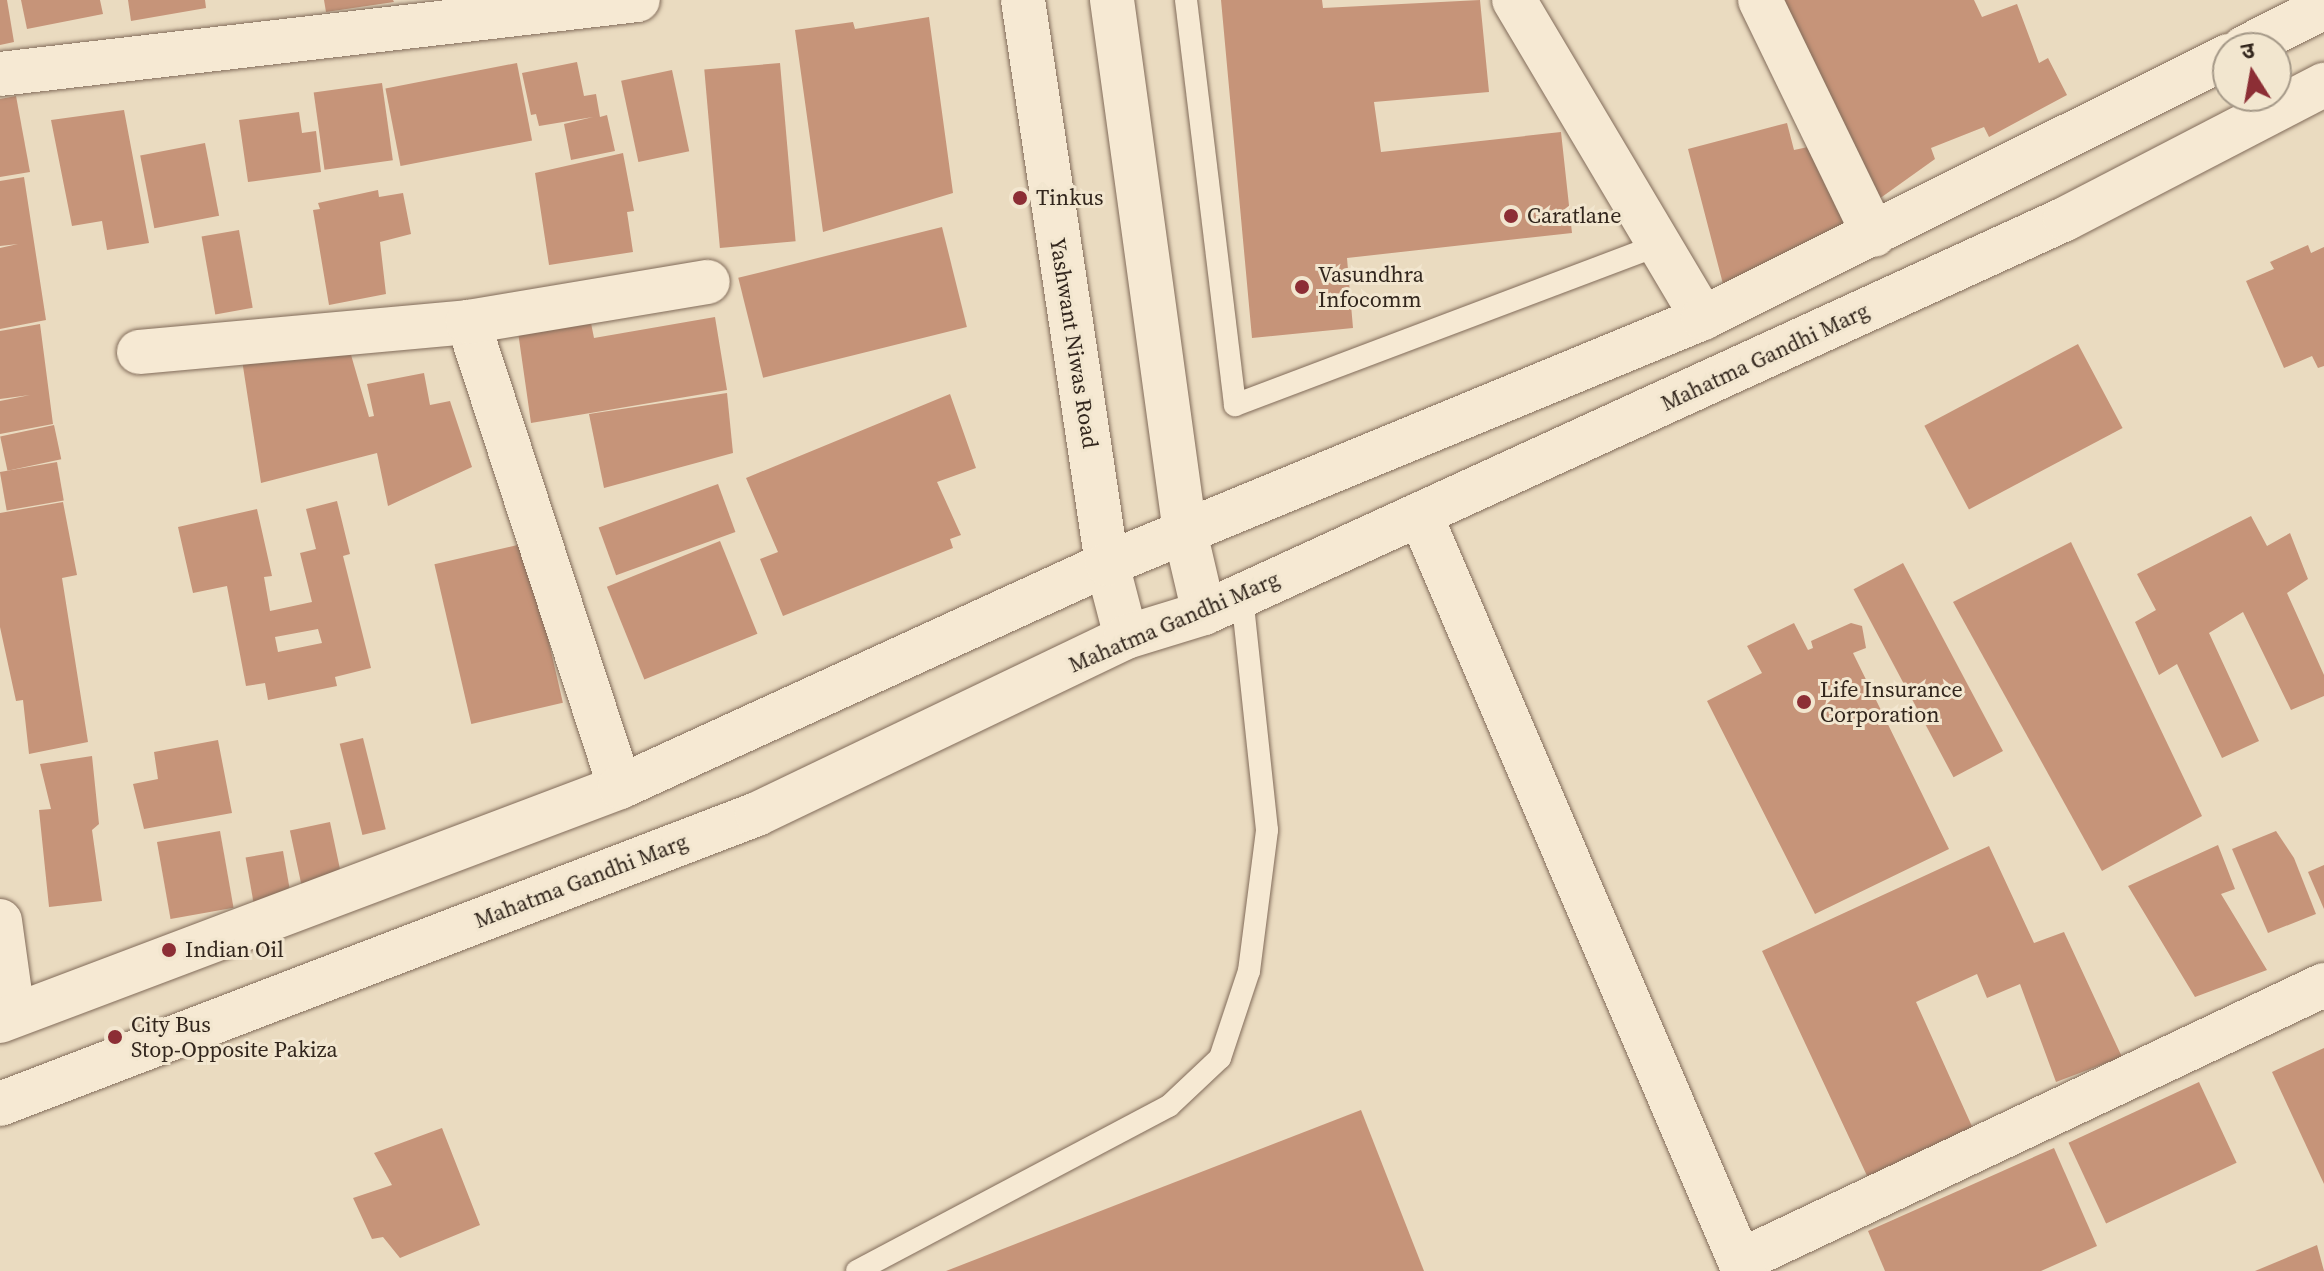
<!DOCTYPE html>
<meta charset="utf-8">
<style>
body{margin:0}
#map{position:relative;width:2324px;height:1271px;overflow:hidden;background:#eadbc0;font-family:"Source Serif 4","Noto Sans Devanagari",serif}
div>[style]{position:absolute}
.building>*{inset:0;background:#c69479;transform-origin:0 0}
.roads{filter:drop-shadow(0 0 2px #826c5a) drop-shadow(0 0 2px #826c5a)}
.lane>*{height:22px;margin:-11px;padding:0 11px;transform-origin:11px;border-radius:11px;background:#f6e9d3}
.street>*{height:44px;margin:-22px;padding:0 22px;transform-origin:22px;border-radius:22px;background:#f6e9d3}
.secondary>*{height:44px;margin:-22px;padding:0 22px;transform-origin:22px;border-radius:22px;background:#f6e9d3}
.dots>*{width:22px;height:22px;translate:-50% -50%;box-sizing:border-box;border:4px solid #f2e6cf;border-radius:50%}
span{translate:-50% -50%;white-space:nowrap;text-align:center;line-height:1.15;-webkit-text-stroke:6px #f2e6cf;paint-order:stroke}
.poi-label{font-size:22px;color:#32261d}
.left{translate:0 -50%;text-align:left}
.street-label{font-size:22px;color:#32261d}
.north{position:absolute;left:2212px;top:32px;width:80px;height:80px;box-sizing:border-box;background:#f2e6cf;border:2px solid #a59988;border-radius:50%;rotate:349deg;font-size:22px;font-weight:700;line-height:32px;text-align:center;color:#32261d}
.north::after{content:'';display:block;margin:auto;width:28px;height:36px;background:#8c2e35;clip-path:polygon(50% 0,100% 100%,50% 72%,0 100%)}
</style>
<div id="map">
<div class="building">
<i style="clip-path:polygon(0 0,7px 0,14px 42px,0 45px)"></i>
<i style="clip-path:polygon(21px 0,100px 0,103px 14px,27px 29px)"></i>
<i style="clip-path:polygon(128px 0,205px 0,206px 8px,131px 21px)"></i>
<i style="clip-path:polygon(324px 0,393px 0,394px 2px,326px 12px)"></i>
<i style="clip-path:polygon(1221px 0,1322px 0,1323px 8px,1480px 0,1489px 92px,1374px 102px,1381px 152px,1561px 132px,1572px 233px,1347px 258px,1353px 328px,1252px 338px)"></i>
<i style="clip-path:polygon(1748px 0,1974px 0,1982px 17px,2017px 4px,2039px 63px,2048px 58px,2067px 95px,1989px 137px,1984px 127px,1931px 148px,1935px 159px,1858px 214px)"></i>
<i style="clip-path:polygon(929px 17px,953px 193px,823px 232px,795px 30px,853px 22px,855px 29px)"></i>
<i style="clip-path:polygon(577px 62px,584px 96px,596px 94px,600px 117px,607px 115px,615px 151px,571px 160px,564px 124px,593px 117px,539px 126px,536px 114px,531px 115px,522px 73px)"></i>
<i style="left:517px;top:63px;width:79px;height:134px;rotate:79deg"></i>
<i style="left:780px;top:63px;width:179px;height:76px;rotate:85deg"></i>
<i style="left:672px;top:70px;width:83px;height:52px;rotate:78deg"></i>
<i style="left:382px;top:83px;width:78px;height:69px;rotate:82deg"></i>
<i style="clip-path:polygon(16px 96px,30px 172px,0 177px,0 99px)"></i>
<i style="clip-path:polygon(124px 110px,149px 243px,107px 250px,102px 221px,72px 226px,51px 120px)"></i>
<i style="clip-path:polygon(299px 112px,302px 133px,316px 131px,321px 172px,248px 182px,239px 120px)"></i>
<i style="clip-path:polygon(1787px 123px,1794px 150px,1822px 144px,1858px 239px,1723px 284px,1688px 149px)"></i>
<i style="left:205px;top:143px;width:74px;height:66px;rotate:79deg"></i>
<i style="clip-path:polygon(623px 153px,634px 211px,627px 212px,633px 252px,549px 265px,535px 173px)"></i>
<i style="clip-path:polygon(24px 177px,46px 320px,0 329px,0 248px,18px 244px,0 246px,0 181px)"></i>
<i style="clip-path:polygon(378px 190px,379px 197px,403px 193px,411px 234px,380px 242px,386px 294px,329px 305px,313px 210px,320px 209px,318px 203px)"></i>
<i style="left:942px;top:227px;width:103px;height:210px;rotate:76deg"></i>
<i style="left:239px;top:230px;width:79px;height:38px;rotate:80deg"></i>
<i style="clip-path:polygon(2308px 245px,2311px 253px,2324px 247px,2324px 366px,2318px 368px,2312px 356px,2284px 368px,2246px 281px,2274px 269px,2270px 262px)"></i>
<i style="clip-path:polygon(715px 317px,727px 390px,531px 423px,518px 332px,590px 318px,594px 338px)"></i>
<i style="clip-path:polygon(40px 324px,53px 424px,0 434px,0 401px,30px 395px,0 399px,0 331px)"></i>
<i style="clip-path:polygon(347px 341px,369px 417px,374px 416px,367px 384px,424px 373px,430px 405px,450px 401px,472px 467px,388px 506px,377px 453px,261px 483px,242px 360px)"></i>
<i style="left:2078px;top:344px;width:95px;height:174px;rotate:62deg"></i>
<i style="clip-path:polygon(727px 393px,733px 453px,604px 488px,589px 414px)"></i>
<i style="clip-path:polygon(950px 394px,976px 468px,937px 482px,961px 535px,950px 539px,953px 548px,783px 616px,760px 559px,778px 552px,746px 478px)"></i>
<i style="left:54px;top:425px;width:35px;height:55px;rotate:78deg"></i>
<i style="left:57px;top:462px;width:39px;height:58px;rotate:80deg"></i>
<i style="left:718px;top:484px;width:51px;height:127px;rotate:70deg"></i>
<i style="clip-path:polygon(evenodd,337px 501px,350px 554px,343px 556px,371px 668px,335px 677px,337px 686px,268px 700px,265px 683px,246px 686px,227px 586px,193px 593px,178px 527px,257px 509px,272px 576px,264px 577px,270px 611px,312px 602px,300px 553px,316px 549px,306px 509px,337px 501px,318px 629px,322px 643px,278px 652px,275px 637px,318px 629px)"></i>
<i style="clip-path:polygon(63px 502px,77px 575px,62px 578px,88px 742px,29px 754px,23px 700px,16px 701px,0 627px,0 513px)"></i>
<i style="clip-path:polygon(2251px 516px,2267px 546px,2290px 533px,2308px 579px,2287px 593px,2324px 675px,2324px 696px,2291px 710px,2243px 612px,2209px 633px,2259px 741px,2222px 758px,2177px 664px,2159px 675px,2135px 622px,2156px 610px,2137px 574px)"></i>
<i style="left:720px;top:541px;width:100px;height:122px;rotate:68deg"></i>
<i style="clip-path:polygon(2071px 542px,2202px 816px,2102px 871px,1953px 602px)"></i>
<i style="left:526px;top:543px;width:164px;height:94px;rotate:77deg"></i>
<i style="left:1903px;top:563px;width:213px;height:56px;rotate:62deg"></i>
<i style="clip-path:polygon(1794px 623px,1808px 650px,1813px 648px,1811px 641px,1851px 623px,1862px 626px,1866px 648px,1853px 653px,1949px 849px,1815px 914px,1707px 701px,1762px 673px,1747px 646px)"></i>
<i style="left:363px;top:738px;width:94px;height:24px;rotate:76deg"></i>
<i style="clip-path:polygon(218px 740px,232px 813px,144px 829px,133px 784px,158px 779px,154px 752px)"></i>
<i style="clip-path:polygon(92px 756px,99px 824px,92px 830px,102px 901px,49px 907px,39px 810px,51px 809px,40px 764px)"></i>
<i style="left:330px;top:822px;width:60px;height:41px;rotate:78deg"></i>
<i style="left:220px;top:831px;width:78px;height:64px;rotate:80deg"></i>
<i style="clip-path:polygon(2276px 831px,2294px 858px,2316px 914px,2268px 933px,2232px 849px)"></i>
<i style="clip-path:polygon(2218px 845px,2235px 889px,2221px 894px,2267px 970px,2195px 997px,2128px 886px)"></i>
<i style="clip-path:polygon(1989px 846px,2034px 943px,2064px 932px,2122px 1057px,2056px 1082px,2020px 984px,1987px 998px,1977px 974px,1916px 1002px,1975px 1133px,1869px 1180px,1762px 951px)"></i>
<i style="left:283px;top:851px;width:53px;height:38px;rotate:80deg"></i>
<i style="clip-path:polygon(2324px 865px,2324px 909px,2308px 872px)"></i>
<i style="clip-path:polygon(2324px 1048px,2324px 1184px,2272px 1072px)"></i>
<i style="left:2199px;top:1082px;width:89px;height:144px;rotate:65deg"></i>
<i style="clip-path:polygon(1361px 1110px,1424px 1271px,946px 1271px)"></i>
<i style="clip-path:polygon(442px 1128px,480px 1225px,400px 1258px,383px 1237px,372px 1239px,353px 1198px,392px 1185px,374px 1153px)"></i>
<i style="clip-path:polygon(2054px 1148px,2097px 1246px,2041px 1271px,1885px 1271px,1868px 1231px)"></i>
<i style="clip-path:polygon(2317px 1245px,2324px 1271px,2255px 1271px)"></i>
</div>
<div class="roads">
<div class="lane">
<i style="left:1186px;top:0;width:408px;rotate:83.1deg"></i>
<i style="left:1235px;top:405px;width:454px;rotate:-20.7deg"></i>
<i style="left:857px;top:1271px;width:353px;rotate:-27.9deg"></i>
<i style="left:1169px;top:1106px;width:70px;rotate:-43.3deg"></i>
<i style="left:1220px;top:1058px;width:92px;rotate:-71.6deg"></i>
<i style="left:1249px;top:971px;width:142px;rotate:-82.7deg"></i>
<i style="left:1267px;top:830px;width:236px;rotate:-96.1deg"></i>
</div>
<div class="street">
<i style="left:1514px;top:0;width:370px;rotate:59.3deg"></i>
<i style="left:1760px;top:0;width:261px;rotate:64.1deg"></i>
<i style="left:0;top:74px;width:642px;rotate:-6.62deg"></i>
<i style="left:468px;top:322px;width:489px;rotate:71.9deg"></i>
<i style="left:139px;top:352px;width:330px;rotate:-5.2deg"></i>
<i style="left:468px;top:322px;width:243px;rotate:-9.5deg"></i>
<i style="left:0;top:921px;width:95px;rotate:82.1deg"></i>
<i style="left:1740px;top:1261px;width:646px;rotate:-25.3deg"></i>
</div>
<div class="secondary">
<i style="left:1023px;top:0;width:570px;rotate:81.53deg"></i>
<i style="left:1107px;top:564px;width:75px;rotate:75.4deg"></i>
<i style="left:1112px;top:0;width:537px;rotate:82.19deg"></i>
<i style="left:1185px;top:532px;width:83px;rotate:76.8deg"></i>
<i style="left:2244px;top:48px;width:90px;rotate:-27.1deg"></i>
<i style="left:1420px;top:514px;width:823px;rotate:66.83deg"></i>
<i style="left:0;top:1021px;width:663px;rotate:-20.68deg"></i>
<i style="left:620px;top:787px;width:536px;rotate:-24.6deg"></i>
<i style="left:1107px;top:564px;width:645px;rotate:-22.43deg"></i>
<i style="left:1703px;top:318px;width:587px;rotate:-26.52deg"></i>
<i style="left:0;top:1104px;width:811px;rotate:-20.96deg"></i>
<i style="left:757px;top:814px;width:409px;rotate:-25.6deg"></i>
<i style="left:1126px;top:637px;width:82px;rotate:-17.1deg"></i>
<i style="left:1204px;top:613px;width:947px;rotate:-24.59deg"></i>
<i style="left:2065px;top:219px;width:292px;rotate:-27.4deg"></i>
</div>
</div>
<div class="dots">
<i style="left:1020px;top:198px;background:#8c2e35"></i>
<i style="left:1511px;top:216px;background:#8c2e35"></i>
<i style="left:1302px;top:287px;background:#8c2e35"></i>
<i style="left:1804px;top:702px;background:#8c2e35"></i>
<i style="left:169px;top:950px;background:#8c2e35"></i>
<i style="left:115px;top:1037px;background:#8c2e35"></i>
</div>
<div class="poi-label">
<span class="left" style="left:1036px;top:198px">Tinkus</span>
<span class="left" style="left:1527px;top:216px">Caratlane</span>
<span class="left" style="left:1318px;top:287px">Vasundhra<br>Infocomm</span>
<span class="left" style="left:1820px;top:702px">Life Insurance<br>Corporation</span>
<span class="left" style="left:185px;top:950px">Indian Oil</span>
<span class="left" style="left:131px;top:1037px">City Bus<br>Stop-Opposite Pakiza</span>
</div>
<div class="street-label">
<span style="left:1074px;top:343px;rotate:81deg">Yashwant Niwas Road</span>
<span style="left:1765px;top:357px;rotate:-25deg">Mahatma Gandhi Marg</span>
<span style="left:1174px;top:622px;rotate:-23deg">Mahatma Gandhi Marg</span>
<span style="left:581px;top:881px;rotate:-21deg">Mahatma Gandhi Marg</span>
</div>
<div class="north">उ</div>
</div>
